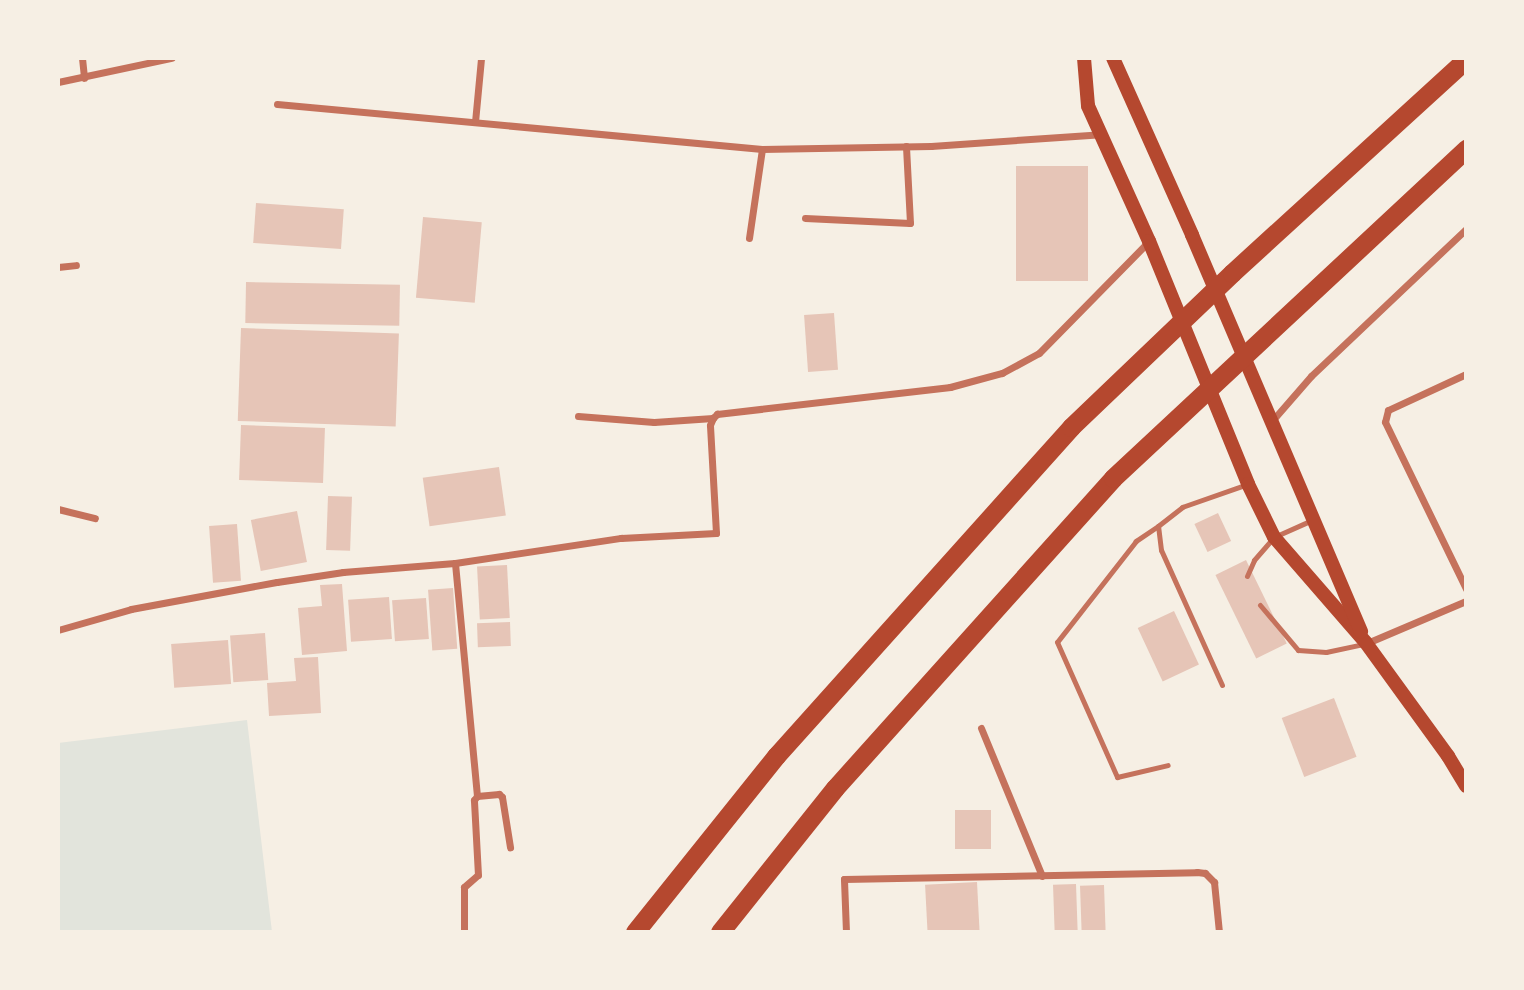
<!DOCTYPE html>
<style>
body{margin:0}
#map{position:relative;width:1524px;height:990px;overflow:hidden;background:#f6efe4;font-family:Mulish,sans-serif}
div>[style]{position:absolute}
.green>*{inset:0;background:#e2e4dc}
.building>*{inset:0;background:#e6c5b7;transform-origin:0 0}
.service>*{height:5px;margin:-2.5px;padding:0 2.5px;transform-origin:2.5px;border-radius:2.5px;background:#c5725c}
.minor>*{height:7px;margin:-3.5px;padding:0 3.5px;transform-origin:3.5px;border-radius:3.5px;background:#c5725c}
.secondary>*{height:14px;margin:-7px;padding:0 7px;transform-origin:7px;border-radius:7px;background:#b5482f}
.motorway>*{height:19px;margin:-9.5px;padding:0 9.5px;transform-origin:9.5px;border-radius:9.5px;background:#b5482f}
span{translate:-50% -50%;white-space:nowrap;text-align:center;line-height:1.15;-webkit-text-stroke:7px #f6efe4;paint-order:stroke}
.frame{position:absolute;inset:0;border:60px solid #f6efe4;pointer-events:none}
</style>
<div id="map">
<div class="green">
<i style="clip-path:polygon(247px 720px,272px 932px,58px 932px,58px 743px)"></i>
</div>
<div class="building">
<i style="left:1088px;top:166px;width:115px;height:72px;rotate:90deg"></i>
<i style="left:256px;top:203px;width:88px;height:40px;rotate:4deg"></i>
<i style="left:423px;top:217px;width:59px;height:81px;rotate:5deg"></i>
<i style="left:246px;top:282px;width:154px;height:41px;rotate:1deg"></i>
<i style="left:834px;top:313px;width:57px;height:30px;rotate:86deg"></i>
<i style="left:241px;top:328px;width:158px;height:93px;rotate:2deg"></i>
<i style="left:241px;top:425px;width:84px;height:55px;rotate:2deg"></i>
<i style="left:499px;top:467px;width:49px;height:77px;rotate:82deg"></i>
<i style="left:328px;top:496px;width:24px;height:54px;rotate:2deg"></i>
<i style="left:297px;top:511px;width:52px;height:47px;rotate:79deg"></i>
<i style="left:1218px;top:513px;width:31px;height:26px;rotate:65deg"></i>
<i style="left:237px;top:524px;width:57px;height:28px;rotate:86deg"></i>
<i style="left:1246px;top:560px;width:93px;height:34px;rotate:64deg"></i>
<i style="left:507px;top:565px;width:53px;height:30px;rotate:87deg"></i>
<i style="clip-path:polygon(342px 584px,347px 651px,302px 655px,298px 608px,322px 606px,320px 585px)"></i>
<i style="left:453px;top:588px;width:61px;height:25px;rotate:86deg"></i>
<i style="left:389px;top:597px;width:42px;height:41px;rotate:86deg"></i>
<i style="left:426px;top:598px;width:41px;height:34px;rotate:86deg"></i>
<i style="left:1174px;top:611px;width:59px;height:40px;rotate:65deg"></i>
<i style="left:510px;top:622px;width:24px;height:33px;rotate:88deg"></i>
<i style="left:265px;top:633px;width:47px;height:35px;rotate:86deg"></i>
<i style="left:228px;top:640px;width:44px;height:57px;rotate:86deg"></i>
<i style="clip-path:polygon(318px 657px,321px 713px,269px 716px,267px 683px,296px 681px,294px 658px)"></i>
<i style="left:1334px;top:698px;width:63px;height:56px;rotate:69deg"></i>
<i style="left:955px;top:810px;width:36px;height:39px"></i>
<i style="left:977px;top:882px;width:50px;height:52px;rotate:87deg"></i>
<i style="left:1076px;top:884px;width:48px;height:23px;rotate:88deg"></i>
<i style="left:1104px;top:885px;width:47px;height:24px;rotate:88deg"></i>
</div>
<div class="service">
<i style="left:1158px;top:526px;width:27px;rotate:146deg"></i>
<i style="left:1136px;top:541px;width:128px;rotate:128deg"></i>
<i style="left:1057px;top:642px;width:148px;rotate:66deg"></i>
<i style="left:1117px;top:777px;width:52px;rotate:-13.2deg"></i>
<i style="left:1247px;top:576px;width:17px;rotate:-66deg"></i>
<i style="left:1254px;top:560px;width:30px;rotate:-49deg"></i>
<i style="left:1274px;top:537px;width:39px;rotate:-24deg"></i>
<i style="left:1260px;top:605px;width:59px;rotate:49.8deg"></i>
<i style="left:1298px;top:650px;width:28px;rotate:4deg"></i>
<i style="left:1326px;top:652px;width:39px;rotate:-12deg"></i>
<i style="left:1222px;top:685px;width:148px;rotate:-114.3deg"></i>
<i style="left:1161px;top:550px;width:24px;rotate:-97deg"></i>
<i style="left:1158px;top:526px;width:31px;rotate:-38deg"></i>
<i style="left:1182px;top:507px;width:70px;rotate:-19.2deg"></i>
</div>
<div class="minor">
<i style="left:82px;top:58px;width:20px;rotate:84deg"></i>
<i style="left:58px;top:82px;width:116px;rotate:-12deg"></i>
<i style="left:277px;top:104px;width:487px;rotate:5.3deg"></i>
<i style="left:762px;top:149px;width:169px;rotate:-1deg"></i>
<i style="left:931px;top:146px;width:170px;rotate:-4deg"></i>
<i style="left:475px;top:122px;width:64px;rotate:-84.6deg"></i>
<i style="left:805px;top:218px;width:105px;rotate:2.7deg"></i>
<i style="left:910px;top:223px;width:77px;rotate:-93deg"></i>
<i style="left:749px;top:238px;width:90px;rotate:-81.7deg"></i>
<i style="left:58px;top:267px;width:18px;rotate:-6deg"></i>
<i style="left:1466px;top:374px;width:86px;rotate:155.2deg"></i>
<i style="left:1388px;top:410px;width:12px;rotate:104deg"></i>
<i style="left:1385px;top:422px;width:186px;rotate:64.1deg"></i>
<i style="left:578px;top:416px;width:76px;rotate:4.5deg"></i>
<i style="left:654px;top:422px;width:59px;rotate:-3.9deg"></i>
<i style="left:713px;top:418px;width:6px;rotate:-45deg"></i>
<i style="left:717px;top:414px;width:235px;rotate:-6.6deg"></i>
<i style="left:950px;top:387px;width:54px;rotate:-15.1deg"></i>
<i style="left:1002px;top:373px;width:42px;rotate:-28.4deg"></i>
<i style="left:1039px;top:353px;width:157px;rotate:-45.5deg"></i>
<i style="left:1271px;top:422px;width:61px;rotate:-49deg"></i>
<i style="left:1311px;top:376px;width:214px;rotate:-43.5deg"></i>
<i style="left:58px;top:509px;width:38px;rotate:14deg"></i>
<i style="left:58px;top:630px;width:76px;rotate:-16deg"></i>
<i style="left:131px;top:609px;width:148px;rotate:-10.5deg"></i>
<i style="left:277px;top:582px;width:67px;rotate:-8.6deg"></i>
<i style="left:343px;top:572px;width:112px;rotate:-4.6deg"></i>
<i style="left:1367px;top:643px;width:108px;rotate:-23deg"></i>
<i style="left:981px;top:728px;width:160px;rotate:67.6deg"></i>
<i style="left:477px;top:796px;width:22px;rotate:-5deg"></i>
<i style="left:499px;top:794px;width:4px;rotate:45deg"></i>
<i style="left:502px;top:797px;width:51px;rotate:80.9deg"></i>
<i style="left:464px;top:932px;width:45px;rotate:-90deg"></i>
<i style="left:464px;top:887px;width:18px;rotate:-41deg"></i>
<i style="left:478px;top:875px;width:75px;rotate:-93.1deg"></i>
<i style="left:474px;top:800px;width:5px;rotate:-53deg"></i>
<i style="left:477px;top:796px;width:234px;rotate:-95.4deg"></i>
<i style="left:455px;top:563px;width:168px;rotate:-8.6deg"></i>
<i style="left:621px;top:538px;width:95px;rotate:-3deg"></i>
<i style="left:716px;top:533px;width:108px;rotate:-93.2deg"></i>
<i style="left:710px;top:425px;width:8px;rotate:-67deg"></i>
<i style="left:846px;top:932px;width:53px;rotate:-92.2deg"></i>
<i style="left:844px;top:879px;width:353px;rotate:-1.1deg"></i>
<i style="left:1197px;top:872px;width:8px;rotate:7deg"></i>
<i style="left:1205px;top:873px;width:13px;rotate:45deg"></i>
<i style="left:1214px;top:882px;width:50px;rotate:84.3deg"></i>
</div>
<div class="secondary">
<i style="left:1084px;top:58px;width:48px;rotate:85.2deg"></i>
<i style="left:1088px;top:106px;width:148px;rotate:65.7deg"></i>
<i style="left:1149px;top:241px;width:262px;rotate:67.8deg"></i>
<i style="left:1248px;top:484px;width:59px;rotate:63.9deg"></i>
<i style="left:1274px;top:537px;width:140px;rotate:49deg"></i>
<i style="left:1366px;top:643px;width:140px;rotate:54deg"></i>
<i style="left:1448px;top:756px;width:35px;rotate:59deg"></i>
<i style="left:1113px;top:58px;width:194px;rotate:65.9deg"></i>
<i style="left:1192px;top:235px;width:431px;rotate:66.9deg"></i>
</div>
<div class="motorway">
<i style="left:635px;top:932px;width:226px;rotate:-51.3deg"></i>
<i style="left:776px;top:756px;width:442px;rotate:-48.1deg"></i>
<i style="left:1071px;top:427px;width:223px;rotate:-43.7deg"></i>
<i style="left:1232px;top:273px;width:317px;rotate:-42.4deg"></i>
<i style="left:720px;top:932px;width:184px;rotate:-51.4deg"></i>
<i style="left:835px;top:788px;width:416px;rotate:-48.1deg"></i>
<i style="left:1113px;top:478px;width:483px;rotate:-43deg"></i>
</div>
<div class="frame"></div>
</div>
